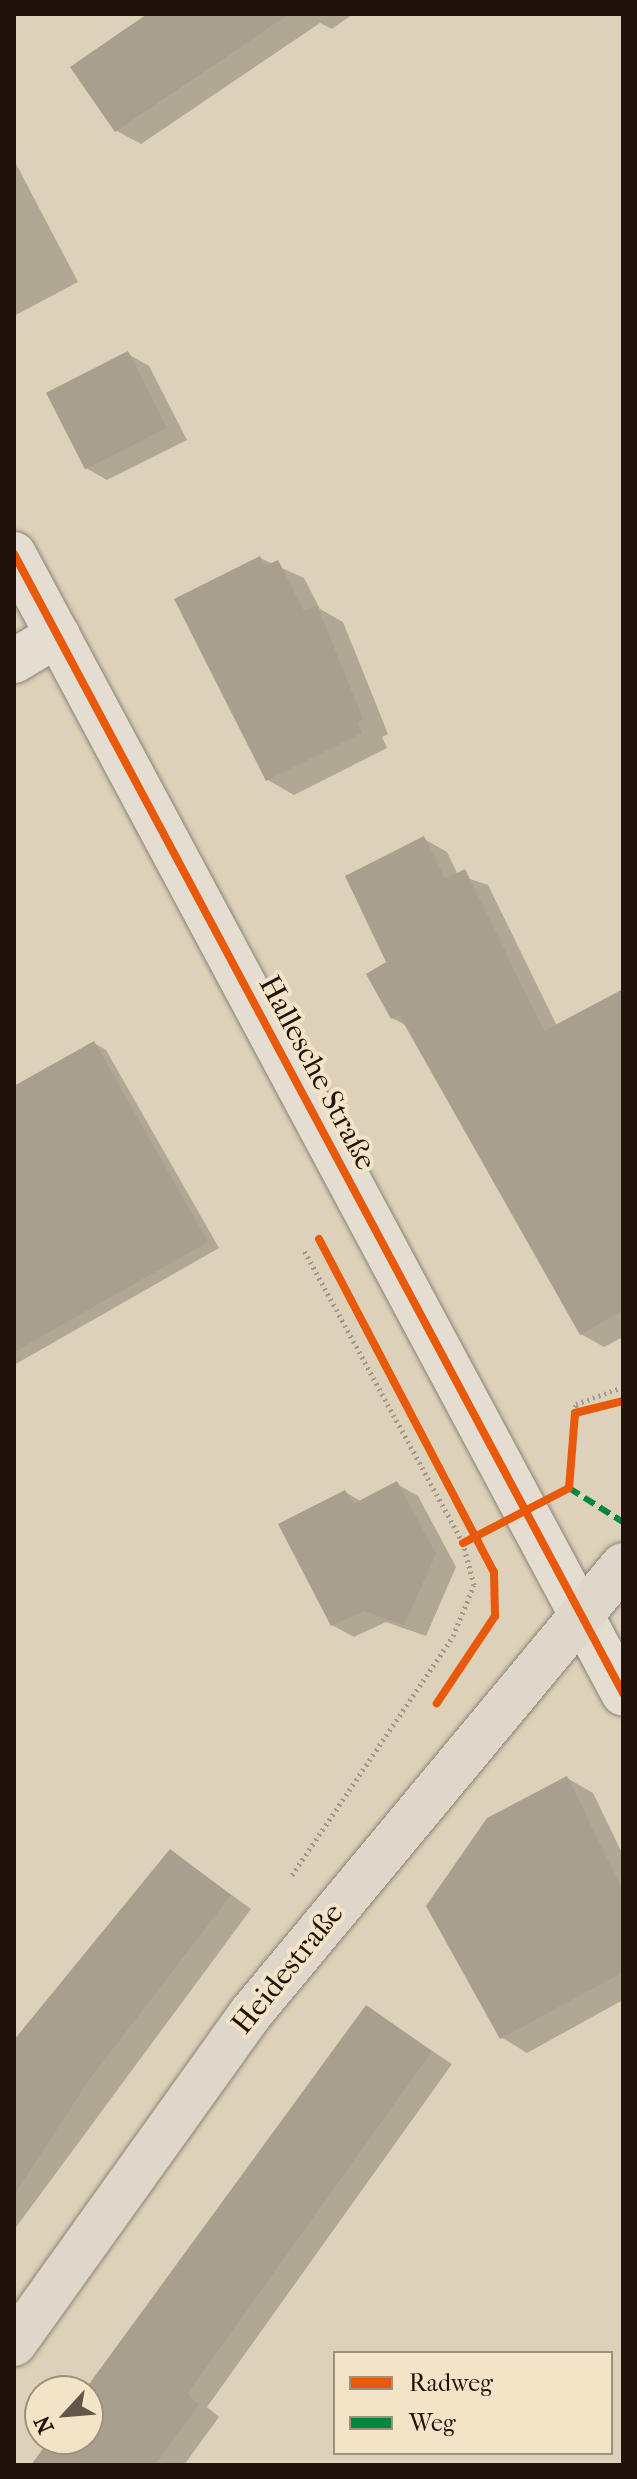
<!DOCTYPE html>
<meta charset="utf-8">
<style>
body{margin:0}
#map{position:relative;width:637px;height:2479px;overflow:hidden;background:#ddd1b9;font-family:"IM FELL French Canon",serif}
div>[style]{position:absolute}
.shadow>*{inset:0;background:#0003}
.building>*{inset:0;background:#a89f8f;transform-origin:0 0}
.path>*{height:5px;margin-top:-2.5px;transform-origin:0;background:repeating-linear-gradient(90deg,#9f998f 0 2px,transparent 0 6px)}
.roads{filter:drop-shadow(0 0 2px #8c8375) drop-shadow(0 0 2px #8c8375)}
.minor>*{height:44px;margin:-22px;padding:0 22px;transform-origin:22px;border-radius:22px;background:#e4ded2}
.major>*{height:44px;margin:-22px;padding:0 22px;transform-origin:22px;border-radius:22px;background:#dfd8ca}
.quiet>*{height:6px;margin-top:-3px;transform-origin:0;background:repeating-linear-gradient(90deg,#00873e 0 12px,transparent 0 18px)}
.cycleway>*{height:8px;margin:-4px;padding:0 4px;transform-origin:4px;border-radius:4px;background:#e8590c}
span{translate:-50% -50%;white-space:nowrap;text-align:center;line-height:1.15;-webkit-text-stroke:8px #f3e4c8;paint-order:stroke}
.street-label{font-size:30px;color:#22120c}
.frame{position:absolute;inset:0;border:16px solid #22120c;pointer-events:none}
.legend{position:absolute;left:333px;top:2351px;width:280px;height:104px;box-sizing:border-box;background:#f3e4c8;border:2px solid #9f907d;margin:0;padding:10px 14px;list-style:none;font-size:24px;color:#22120c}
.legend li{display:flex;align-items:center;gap:16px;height:40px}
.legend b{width:40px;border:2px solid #9f907d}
.north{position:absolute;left:24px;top:2375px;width:80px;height:80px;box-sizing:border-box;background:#f3e4c8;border:2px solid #9f907d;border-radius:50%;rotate:244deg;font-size:22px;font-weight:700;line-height:32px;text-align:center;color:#22120c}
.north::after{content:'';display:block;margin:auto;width:28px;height:36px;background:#635549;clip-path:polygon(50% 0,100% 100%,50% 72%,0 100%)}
</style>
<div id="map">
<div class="shadow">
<i style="clip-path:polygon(151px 14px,353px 14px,332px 29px,320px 23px,141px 144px,117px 131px)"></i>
<i style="clip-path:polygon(14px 160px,78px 282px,14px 316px)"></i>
<i style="clip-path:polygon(128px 354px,149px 366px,187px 440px,107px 480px,86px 468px)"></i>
<i style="clip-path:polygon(260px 558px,304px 578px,320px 609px,343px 622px,388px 734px,382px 737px,387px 748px,294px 795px,268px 780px)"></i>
<i style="clip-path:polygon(424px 839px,447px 852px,458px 875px,488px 885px,557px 1026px,623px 991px,623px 1337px,604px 1347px,581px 1334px,409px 1027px,392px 1018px,389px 962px)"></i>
<i style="clip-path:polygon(94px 1043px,106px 1050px,219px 1248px,14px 1365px,14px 1088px)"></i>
<i style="clip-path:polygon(397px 1484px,418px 1496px,456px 1567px,426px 1636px,386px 1622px,354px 1637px,332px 1625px,345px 1492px,362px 1502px)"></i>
<i style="clip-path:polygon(567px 1778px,593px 1793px,623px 1855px,623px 2000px,527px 2053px,501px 2037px)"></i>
<i style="clip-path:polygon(171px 1851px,251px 1909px,14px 2230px,14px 2059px)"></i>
<i style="clip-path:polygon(367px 2008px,452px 2064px,207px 2407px,219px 2417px,184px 2465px,34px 2465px,52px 2439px,88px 2439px)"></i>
</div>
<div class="building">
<i style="clip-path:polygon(147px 14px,289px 14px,115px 132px,70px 67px)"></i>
<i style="left:128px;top:351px;width:86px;height:92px;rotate:63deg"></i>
<i style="clip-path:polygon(260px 556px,265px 566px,278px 560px,304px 611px,317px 605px,363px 719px,357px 722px,362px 733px,266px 781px,174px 599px)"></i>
<i style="clip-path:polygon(424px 836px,445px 879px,465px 869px,544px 1031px,623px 989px,623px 1310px,580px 1335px,399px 1015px,391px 1019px,366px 974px,386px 962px,345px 876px)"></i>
<i style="clip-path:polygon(94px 1041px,208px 1242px,14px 1352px,14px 1086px)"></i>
<i style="clip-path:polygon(397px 1481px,436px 1554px,404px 1625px,364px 1611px,331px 1626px,278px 1524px,345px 1490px,353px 1504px)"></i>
<i style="clip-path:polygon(567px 1776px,623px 1891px,623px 1972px,500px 2039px,426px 1906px,487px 1818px)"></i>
<i style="clip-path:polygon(170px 1849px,231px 1895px,89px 2080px,14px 2195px,14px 2040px)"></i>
<i style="clip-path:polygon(366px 2005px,432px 2051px,187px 2394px,199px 2404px,155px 2465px,31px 2465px,50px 2439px,88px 2439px,84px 2391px)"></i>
</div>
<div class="path">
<i style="left:575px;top:1413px;width:9px;rotate:-84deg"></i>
<i style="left:576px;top:1404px;width:50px;rotate:-19.9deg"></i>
<i style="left:292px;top:1875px;width:288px;rotate:-56deg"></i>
<i style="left:453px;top:1636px;width:55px;rotate:-67.6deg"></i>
<i style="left:474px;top:1585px;width:43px;rotate:-104.7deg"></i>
<i style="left:463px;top:1543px;width:336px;rotate:-118.5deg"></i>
</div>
<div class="roads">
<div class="minor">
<i style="left:14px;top:554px;width:1292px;rotate:61.87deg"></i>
<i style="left:14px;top:661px;width:51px;rotate:-30.6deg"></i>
</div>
<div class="major">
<i style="left:14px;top:2344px;width:407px;rotate:-54.4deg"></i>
<i style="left:251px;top:2013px;width:582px;rotate:-50.3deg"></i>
</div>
</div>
<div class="quiet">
<i style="left:569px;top:1488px;width:64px;rotate:32.2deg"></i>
</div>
<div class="cycleway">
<i style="left:14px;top:554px;width:1292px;rotate:61.87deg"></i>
<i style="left:319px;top:1239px;width:376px;rotate:62.3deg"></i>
<i style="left:494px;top:1572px;width:44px;rotate:88.7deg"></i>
<i style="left:495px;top:1616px;width:105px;rotate:123.7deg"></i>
<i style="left:569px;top:1488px;width:75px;rotate:-85.4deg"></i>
<i style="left:575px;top:1413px;width:49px;rotate:-14deg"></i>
<i style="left:463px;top:1543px;width:119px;rotate:-27.4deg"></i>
</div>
<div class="street-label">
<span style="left:317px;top:1073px;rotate:62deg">Hallesche Straße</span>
<span style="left:288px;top:1969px;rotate:-51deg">Heidestraße</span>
</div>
<div class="frame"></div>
<ul class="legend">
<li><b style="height:10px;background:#e8590c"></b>Radweg</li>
<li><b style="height:10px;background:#00873e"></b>Weg</li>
</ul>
<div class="north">N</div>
</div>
